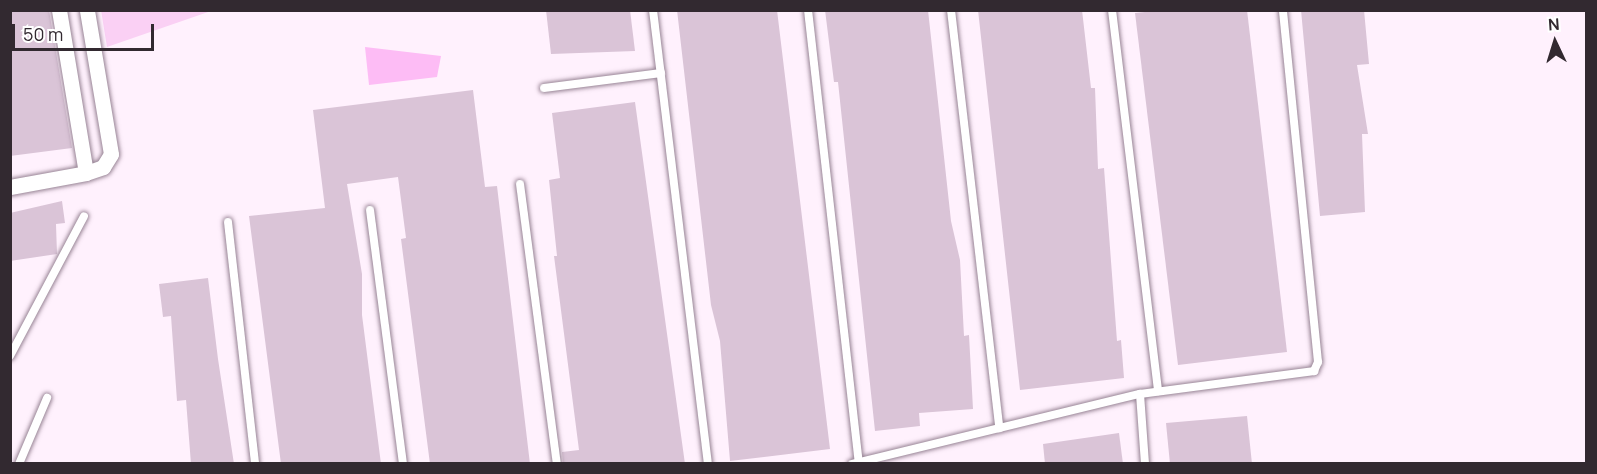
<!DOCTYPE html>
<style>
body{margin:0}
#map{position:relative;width:1597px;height:474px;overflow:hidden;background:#fff1fd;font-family:Manrope,sans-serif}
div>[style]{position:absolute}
.green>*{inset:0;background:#fad0f4}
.water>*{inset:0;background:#fdbcf5}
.building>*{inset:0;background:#dac4d7}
.roads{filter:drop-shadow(0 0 2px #988495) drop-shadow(0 0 2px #988495)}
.lane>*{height:8px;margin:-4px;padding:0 4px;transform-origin:4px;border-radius:4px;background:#fff}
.street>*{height:15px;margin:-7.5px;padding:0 7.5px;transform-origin:7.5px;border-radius:7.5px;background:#fff}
span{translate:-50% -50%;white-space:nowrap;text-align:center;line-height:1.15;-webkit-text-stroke:4.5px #fff;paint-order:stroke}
.frame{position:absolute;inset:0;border:12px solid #322930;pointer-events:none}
.north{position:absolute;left:1525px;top:12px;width:60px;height:60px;-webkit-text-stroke:4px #fff;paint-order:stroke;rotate:356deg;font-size:16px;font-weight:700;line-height:24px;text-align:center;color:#322930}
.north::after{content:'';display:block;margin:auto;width:21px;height:27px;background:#322930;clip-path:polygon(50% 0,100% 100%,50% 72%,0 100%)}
.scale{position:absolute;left:12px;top:24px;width:142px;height:27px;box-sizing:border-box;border:3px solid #322930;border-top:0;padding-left:8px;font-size:18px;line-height:21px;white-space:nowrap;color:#322930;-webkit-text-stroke:4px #fff;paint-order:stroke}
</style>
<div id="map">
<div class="green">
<i style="clip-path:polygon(101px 10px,211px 10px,211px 11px,107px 47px)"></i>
</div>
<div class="water">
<i style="clip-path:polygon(365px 47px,441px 56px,437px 77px,369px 85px)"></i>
</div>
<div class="building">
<i style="clip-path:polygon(10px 10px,49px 10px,72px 148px,10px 156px)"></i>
<i style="clip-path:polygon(546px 10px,630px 10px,635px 51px,551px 54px)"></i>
<i style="clip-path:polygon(677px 10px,777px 10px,830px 449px,730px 461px,720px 341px,711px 305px)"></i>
<i style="clip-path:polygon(825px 10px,928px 10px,951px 221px,960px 260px,964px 336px,969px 335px,973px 409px,919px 413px,920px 426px,875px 431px,838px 82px,834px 82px)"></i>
<i style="clip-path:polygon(978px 10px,1082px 10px,1091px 88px,1095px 88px,1098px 169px,1104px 168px,1117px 341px,1121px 340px,1124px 378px,1020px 390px)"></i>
<i style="clip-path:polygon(1165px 10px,1247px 10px,1287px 352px,1178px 365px,1135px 13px)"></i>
<i style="clip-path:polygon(1301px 10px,1364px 10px,1369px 64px,1357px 65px,1368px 134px,1362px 134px,1365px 212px,1320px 216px)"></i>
<i style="clip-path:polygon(473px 90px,485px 187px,497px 186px,530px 464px,430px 464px,401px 239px,406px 238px,398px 177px,347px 184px,362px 274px,362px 315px,381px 464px,281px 464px,249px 216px,325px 208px,313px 110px)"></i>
<i style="clip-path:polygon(635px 102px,685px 464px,563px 464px,562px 452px,579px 450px,554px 256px,557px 256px,549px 180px,560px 178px,552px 113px)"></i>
<i style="clip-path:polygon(62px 201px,65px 223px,56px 224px,57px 254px,10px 261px,10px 213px)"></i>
<i style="clip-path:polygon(208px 278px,218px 359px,234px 464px,191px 464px,186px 400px,177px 401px,171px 316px,163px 317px,159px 284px)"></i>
<i style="clip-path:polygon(1247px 416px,1252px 464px,1170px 464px,1166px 423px)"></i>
<i style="clip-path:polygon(1119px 433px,1123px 464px,1045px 464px,1043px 444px)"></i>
</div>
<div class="roads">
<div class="lane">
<i style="left:653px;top:10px;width:457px;rotate:83.1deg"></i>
<i style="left:808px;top:10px;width:455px;rotate:83.6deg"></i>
<i style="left:951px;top:10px;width:421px;rotate:83.4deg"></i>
<i style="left:1112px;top:10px;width:384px;rotate:83.1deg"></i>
<i style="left:544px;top:88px;width:118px;rotate:-7.3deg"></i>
<i style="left:520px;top:184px;width:282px;rotate:82.5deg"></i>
<i style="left:370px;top:210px;width:256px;rotate:82.6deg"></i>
<i style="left:228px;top:222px;width:244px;rotate:83.6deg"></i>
<i style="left:10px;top:356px;width:158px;rotate:-62.1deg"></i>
<i style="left:1140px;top:394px;width:70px;rotate:85.9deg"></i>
<i style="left:19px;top:464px;width:72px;rotate:-67deg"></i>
<i style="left:852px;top:464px;width:296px;rotate:-13.7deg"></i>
<i style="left:1140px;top:394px;width:176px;rotate:-7.5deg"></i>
<i style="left:1314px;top:371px;width:10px;rotate:-66deg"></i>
<i style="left:1318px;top:362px;width:354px;rotate:-95.7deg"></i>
</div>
<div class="street">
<i style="left:59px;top:10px;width:165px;rotate:80.6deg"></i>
<i style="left:10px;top:187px;width:77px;rotate:-10.4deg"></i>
<i style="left:86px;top:173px;width:18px;rotate:-19deg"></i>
<i style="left:103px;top:167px;width:15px;rotate:-58deg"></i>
<i style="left:111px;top:154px;width:146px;rotate:-99.5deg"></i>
</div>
</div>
<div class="frame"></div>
<div class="north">N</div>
<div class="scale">50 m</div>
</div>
